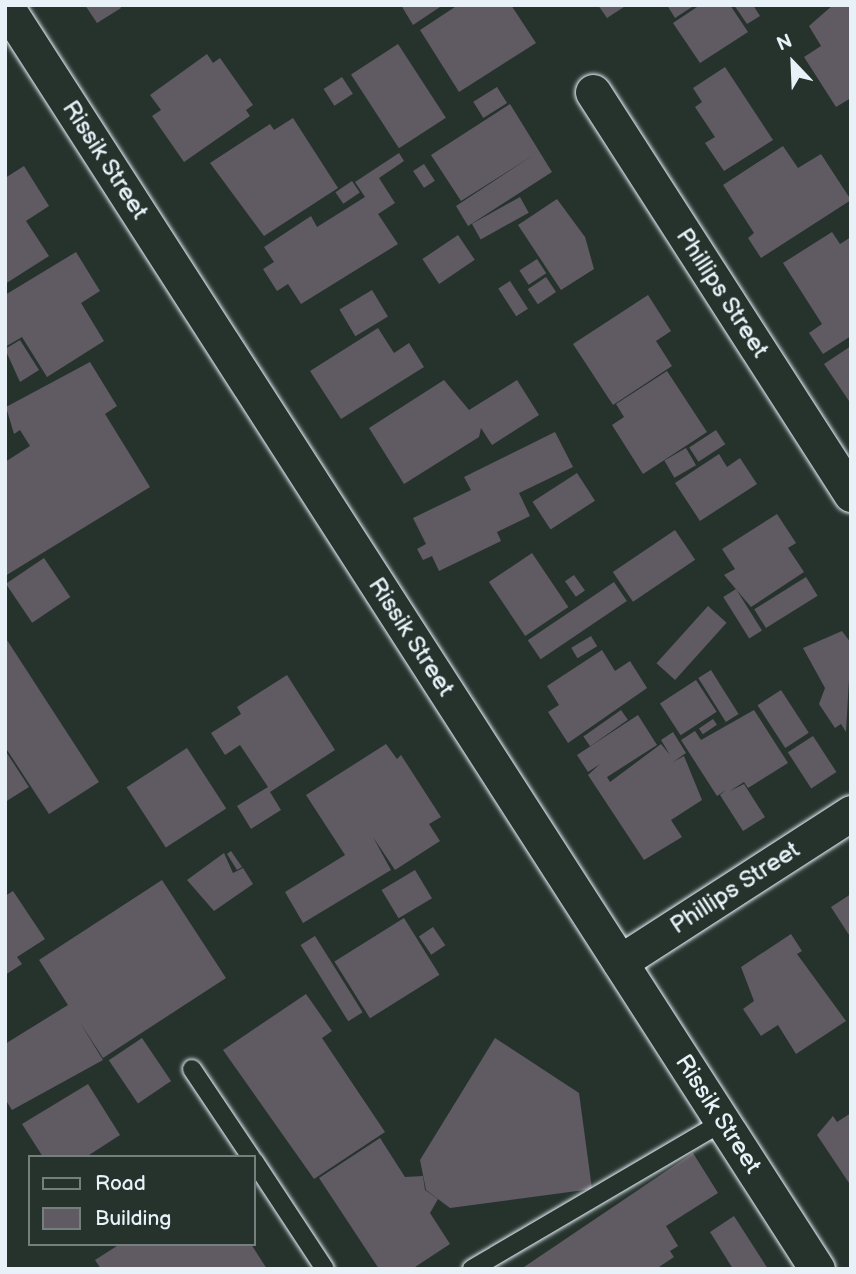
<!DOCTYPE html>
<style>
body{margin:0}
#map{position:relative;width:856px;height:1274px;overflow:hidden;background:#26332d;font-family:"Balsamiq Sans",sans-serif}
div>[style]{position:absolute}
.building>*{inset:0;background:#605a63;transform-origin:0 0}
.roads{filter:drop-shadow(0 0 2px #e8f1f8) drop-shadow(0 0 2px #e8f1f8)}
.service>*{height:18px;margin:-9px;padding:0 9px;transform-origin:9px;border-radius:9px;background:#26332d}
.minor>*{height:35px;margin:-17.5px;padding:0 17.5px;transform-origin:17.5px;border-radius:17.5px;background:#26332d}
span{translate:-50% -50%;white-space:nowrap;text-align:center;line-height:1.15;-webkit-text-stroke:7px #26332d;paint-order:stroke}
.street-label{font-size:24px;color:#e8f1f8}
.frame{position:absolute;inset:0;border:7px solid #e8f1f8;pointer-events:none}
.legend{position:absolute;left:28px;top:1155px;width:228px;height:91px;box-sizing:border-box;background:#26332d;border:2px solid #747f7e;margin:0;padding:9px 12px;list-style:none;font-size:21px;color:#e8f1f8}
.legend li{display:flex;align-items:center;gap:14px;height:35px}
.legend b{width:35px;border:2px solid #747f7e}
.north{position:absolute;left:758px;top:28px;width:70px;height:70px;-webkit-text-stroke:5px #26332d;paint-order:stroke;rotate:337deg;font-size:19px;font-weight:700;line-height:28px;text-align:center;color:#e8f1f8}
.north::after{content:'';display:block;margin:auto;width:24px;height:32px;background:#e8f1f8;clip-path:polygon(50% 0,100% 100%,50% 72%,0 100%)}
</style>
<div id="map">
<div class="building">
<i style="clip-path:polygon(85px 5px,119px 5px,121px 8px,97px 23px)"></i>
<i style="clip-path:polygon(401px 5px,443px 5px,413px 25px)"></i>
<i style="clip-path:polygon(458px 5px,511px 5px,536px 43px,459px 92px,420px 30px)"></i>
<i style="clip-path:polygon(598px 5px,627px 5px,607px 18px)"></i>
<i style="clip-path:polygon(667px 5px,695px 5px,675px 18px)"></i>
<i style="clip-path:polygon(700px 5px,730px 5px,748px 32px,700px 63px,673px 23px)"></i>
<i style="clip-path:polygon(734px 5px,753px 5px,760px 16px,747px 24px)"></i>
<i style="clip-path:polygon(833px 5px,851px 5px,851px 98px,836px 107px,804px 57px,821px 46px,809px 26px)"></i>
<i style="left:398px;top:44px;width:88px;height:56px;rotate:57deg"></i>
<i style="clip-path:polygon(207px 54px,213px 63px,220px 58px,253px 105px,246px 110px,250px 116px,184px 162px,152px 116px,161px 110px,150px 95px)"></i>
<i style="clip-path:polygon(725px 67px,773px 140px,724px 171px,705px 143px,715px 137px,695px 107px,702px 102px,693px 88px)"></i>
<i style="left:342px;top:77px;width:20px;height:22px;rotate:57deg"></i>
<i style="left:497px;top:87px;width:19px;height:28px;rotate:58deg"></i>
<i style="clip-path:polygon(510px 104px,552px 172px,468px 226px,456px 206px,535px 154px,461px 201px,431px 155px)"></i>
<i style="clip-path:polygon(293px 118px,338px 188px,264px 236px,210px 163px,270px 124px,274px 130px)"></i>
<i style="clip-path:polygon(783px 146px,798px 168px,821px 154px,851px 200px,761px 258px,748px 238px,754px 233px,723px 185px)"></i>
<i style="clip-path:polygon(399px 153px,404px 161px,379px 178px,395px 203px,378px 214px,398px 244px,301px 304px,288px 284px,277px 291px,263px 269px,274px 262px,264px 247px,311px 216px,317px 227px,365px 197px,355px 182px)"></i>
<i style="left:424px;top:164px;width:20px;height:13px;rotate:57deg"></i>
<i style="clip-path:polygon(24px 166px,49px 206px,26px 221px,49px 256px,5px 284px,5px 178px)"></i>
<i style="left:352px;top:181px;width:14px;height:20px;rotate:56deg"></i>
<i style="left:520px;top:197px;width:18px;height:55px;rotate:61deg"></i>
<i style="clip-path:polygon(557px 199px,585px 237px,594px 269px,561px 290px,518px 225px)"></i>
<i style="clip-path:polygon(832px 232px,840px 244px,851px 237px,851px 336px,823px 354px,809px 333px,822px 324px,783px 263px)"></i>
<i style="left:458px;top:235px;width:30px;height:43px;rotate:56deg"></i>
<i style="clip-path:polygon(76px 252px,100px 291px,81px 303px,104px 341px,47px 377px,22px 337px,5px 347px,5px 295px)"></i>
<i style="left:537px;top:259px;width:17px;height:21px;rotate:57deg"></i>
<i style="left:546px;top:277px;width:18px;height:22px;rotate:56deg"></i>
<i style="left:510px;top:281px;width:33px;height:14px;rotate:57deg"></i>
<i style="left:372px;top:290px;width:31px;height:38px;rotate:59deg"></i>
<i style="clip-path:polygon(648px 295px,671px 331px,656px 341px,672px 366px,613px 405px,573px 344px)"></i>
<i style="clip-path:polygon(378px 328px,394px 353px,409px 343px,424px 367px,341px 419px,310px 371px)"></i>
<i style="clip-path:polygon(20px 340px,39px 370px,20px 382px,5px 349px)"></i>
<i style="clip-path:polygon(851px 346px,851px 404px,824px 364px)"></i>
<i style="clip-path:polygon(90px 362px,117px 406px,105px 414px,150px 487px,5px 576px,5px 462px,30px 446px,20px 430px,14px 434px,6px 407px)"></i>
<i style="clip-path:polygon(667px 371px,707px 432px,643px 474px,612px 425px,624px 417px,616px 404px)"></i>
<i style="clip-path:polygon(444px 380px,469px 410px,517px 380px,539px 415px,492px 445px,481px 428px,479px 437px,404px 484px,369px 428px)"></i>
<i style="left:716px;top:430px;width:17px;height:32px;rotate:57deg"></i>
<i style="clip-path:polygon(555px 432px,573px 467px,519px 493px,530px 516px,497px 532px,501px 541px,439px 571px,432px 556px,423px 560px,417px 549px,426px 544px,413px 518px,471px 490px,464px 477px)"></i>
<i style="left:686px;top:448px;width:20px;height:25px;rotate:60deg"></i>
<i style="clip-path:polygon(719px 454px,727px 467px,740px 458px,757px 484px,700px 521px,675px 483px)"></i>
<i style="left:577px;top:473px;width:33px;height:53px;rotate:57deg"></i>
<i style="clip-path:polygon(777px 514px,796px 543px,788px 548px,804px 572px,751px 607px,724px 575px,735px 569px,722px 549px)"></i>
<i style="left:675px;top:530px;width:36px;height:75px;rotate:56deg"></i>
<i style="left:532px;top:553px;width:65px;height:52px;rotate:56deg"></i>
<i style="left:44px;top:558px;width:47px;height:46px;rotate:56deg"></i>
<i style="left:574px;top:575px;width:19px;height:11px;rotate:55deg"></i>
<i style="left:806px;top:577px;width:22px;height:61px;rotate:58deg"></i>
<i style="left:614px;top:582px;width:23px;height:104px;rotate:56deg"></i>
<i style="left:736px;top:589px;width:49px;height:15px;rotate:58deg"></i>
<i style="left:708px;top:606px;width:25px;height:77px;rotate:42deg"></i>
<i style="clip-path:polygon(842px 631px,851px 643px,846px 732px,841px 724px,835px 728px,819px 704px,825px 688px,803px 648px)"></i>
<i style="left:591px;top:636px;width:12px;height:23px;rotate:59deg"></i>
<i style="clip-path:polygon(5px 637px,99px 782px,49px 814px,5px 747px)"></i>
<i style="clip-path:polygon(602px 650px,615px 671px,630px 661px,647px 688px,568px 743px,548px 712px,559px 705px,547px 686px)"></i>
<i style="left:711px;top:670px;width:52px;height:15px;rotate:58deg"></i>
<i style="clip-path:polygon(287px 675px,335px 750px,270px 792px,281px 810px,251px 829px,237px 806px,268px 787px,240px 745px,225px 755px,211px 733px,241px 714px,237px 707px)"></i>
<i style="left:696px;top:680px;width:38px;height:43px;rotate:57deg"></i>
<i style="left:781px;top:690px;width:51px;height:28px;rotate:57deg"></i>
<i style="left:621px;top:710px;width:12px;height:46px;rotate:55deg"></i>
<i style="clip-path:polygon(754px 710px,788px 763px,748px 788px,744px 782px,730px 791px,744px 784px,765px 817px,743px 831px,720px 795px,726px 790px,717px 796px,681px 740px,695px 731px,701px 740px)"></i>
<i style="clip-path:polygon(638px 715px,657px 745px,607px 777px,610px 782px,661px 744px,670px 755px,661px 740px,673px 732px,686px 753px,673px 762px,684px 756px,702px 800px,671px 820px,682px 837px,644px 860px,588px 775px,600px 764px,588px 772px,577px 755px)"></i>
<i style="left:713px;top:719px;width:7px;height:17px;rotate:56deg"></i>
<i style="left:813px;top:736px;width:43px;height:30px;rotate:57deg"></i>
<i style="clip-path:polygon(386px 744px,397px 759px,401px 755px,441px 817px,429px 824px,440px 841px,395px 870px,373px 837px,391px 870px,303px 923px,285px 892px,345px 855px,306px 795px)"></i>
<i style="left:187px;top:748px;width:72px;height:72px;rotate:57deg"></i>
<i style="clip-path:polygon(5px 750px,29px 787px,5px 802px)"></i>
<i style="clip-path:polygon(231px 851px,242px 867px,237px 870px,227px 854px)"></i>
<i style="clip-path:polygon(224px 853px,233px 873px,243px 868px,253px 884px,214px 911px,187px 880px)"></i>
<i style="left:415px;top:870px;width:33px;height:39px;rotate:59deg"></i>
<i style="clip-path:polygon(162px 880px,226px 978px,103px 1058px,79px 1021px,103px 1060px,12px 1110px,5px 1099px,5px 1044px,68px 1005px,39px 960px)"></i>
<i style="clip-path:polygon(13px 891px,45px 939px,17px 957px,22px 964px,5px 975px,5px 896px)"></i>
<i style="clip-path:polygon(851px 894px,851px 938px,831px 907px)"></i>
<i style="left:404px;top:918px;width:67px;height:82px;rotate:58deg"></i>
<i style="left:433px;top:927px;width:22px;height:17px;rotate:56deg"></i>
<i style="clip-path:polygon(791px 934px,802px 951px,797px 954px,846px 1021px,796px 1054px,778px 1025px,761px 1036px,743px 1009px,754px 1001px,741px 967px)"></i>
<i style="left:315px;top:936px;width:90px;height:17px;rotate:58deg"></i>
<i style="clip-path:polygon(306px 994px,332px 1031px,322px 1038px,385px 1132px,314px 1179px,223px 1050px)"></i>
<i style="left:142px;top:1038px;width:52px;height:40px;rotate:56deg"></i>
<i style="clip-path:polygon(495px 1038px,579px 1093px,592px 1189px,450px 1208px,426px 1190px,420px 1160px)"></i>
<i style="clip-path:polygon(88px 1084px,120px 1135px,86px 1157px,43px 1157px,22px 1124px)"></i>
<i style="clip-path:polygon(851px 1113px,851px 1186px,817px 1135px,833px 1116px,837px 1122px)"></i>
<i style="clip-path:polygon(380px 1138px,405px 1177px,423px 1176px,425px 1190px,438px 1199px,430px 1213px,450px 1244px,412px 1269px,379px 1269px,319px 1178px)"></i>
<i style="clip-path:polygon(693px 1153px,718px 1193px,666px 1226px,678px 1246px,670px 1251px,674px 1257px,656px 1269px,521px 1269px)"></i>
<i style="clip-path:polygon(734px 1216px,768px 1269px,733px 1269px,710px 1232px)"></i>
<i style="clip-path:polygon(120px 1244px,251px 1244px,267px 1269px,101px 1269px,95px 1260px)"></i>
</div>
<div class="roads">
<div class="service">
<i style="left:192px;top:1069px;width:106px;rotate:56.2deg"></i>
<i style="left:254px;top:1161px;width:129px;rotate:56.7deg"></i>
<i style="left:472px;top:1269px;width:291px;rotate:-30.4deg"></i>
</div>
<div class="minor">
<i style="left:5px;top:5px;width:1502px;rotate:57.28deg"></i>
<i style="left:593px;top:92px;width:478px;rotate:57.3deg"></i>
<i style="left:620px;top:962px;width:275px;rotate:-32.8deg"></i>
</div>
</div>
<div class="street-label">
<span style="left:105px;top:160px;rotate:57deg">Rissik Street</span>
<span style="left:722px;top:293px;rotate:57deg">Phillips Street</span>
<span style="left:411px;top:637px;rotate:57deg">Rissik Street</span>
<span style="left:735px;top:888px;rotate:-33deg">Phillips Street</span>
<span style="left:718px;top:1114px;rotate:57deg">Rissik Street</span>
</div>
<div class="frame"></div>
<ul class="legend">
<li><b style="height:9px;background:#26332d"></b>Road</li>
<li><b style="height:19px;background:#605a63"></b>Building</li>
</ul>
<div class="north">N</div>
</div>
